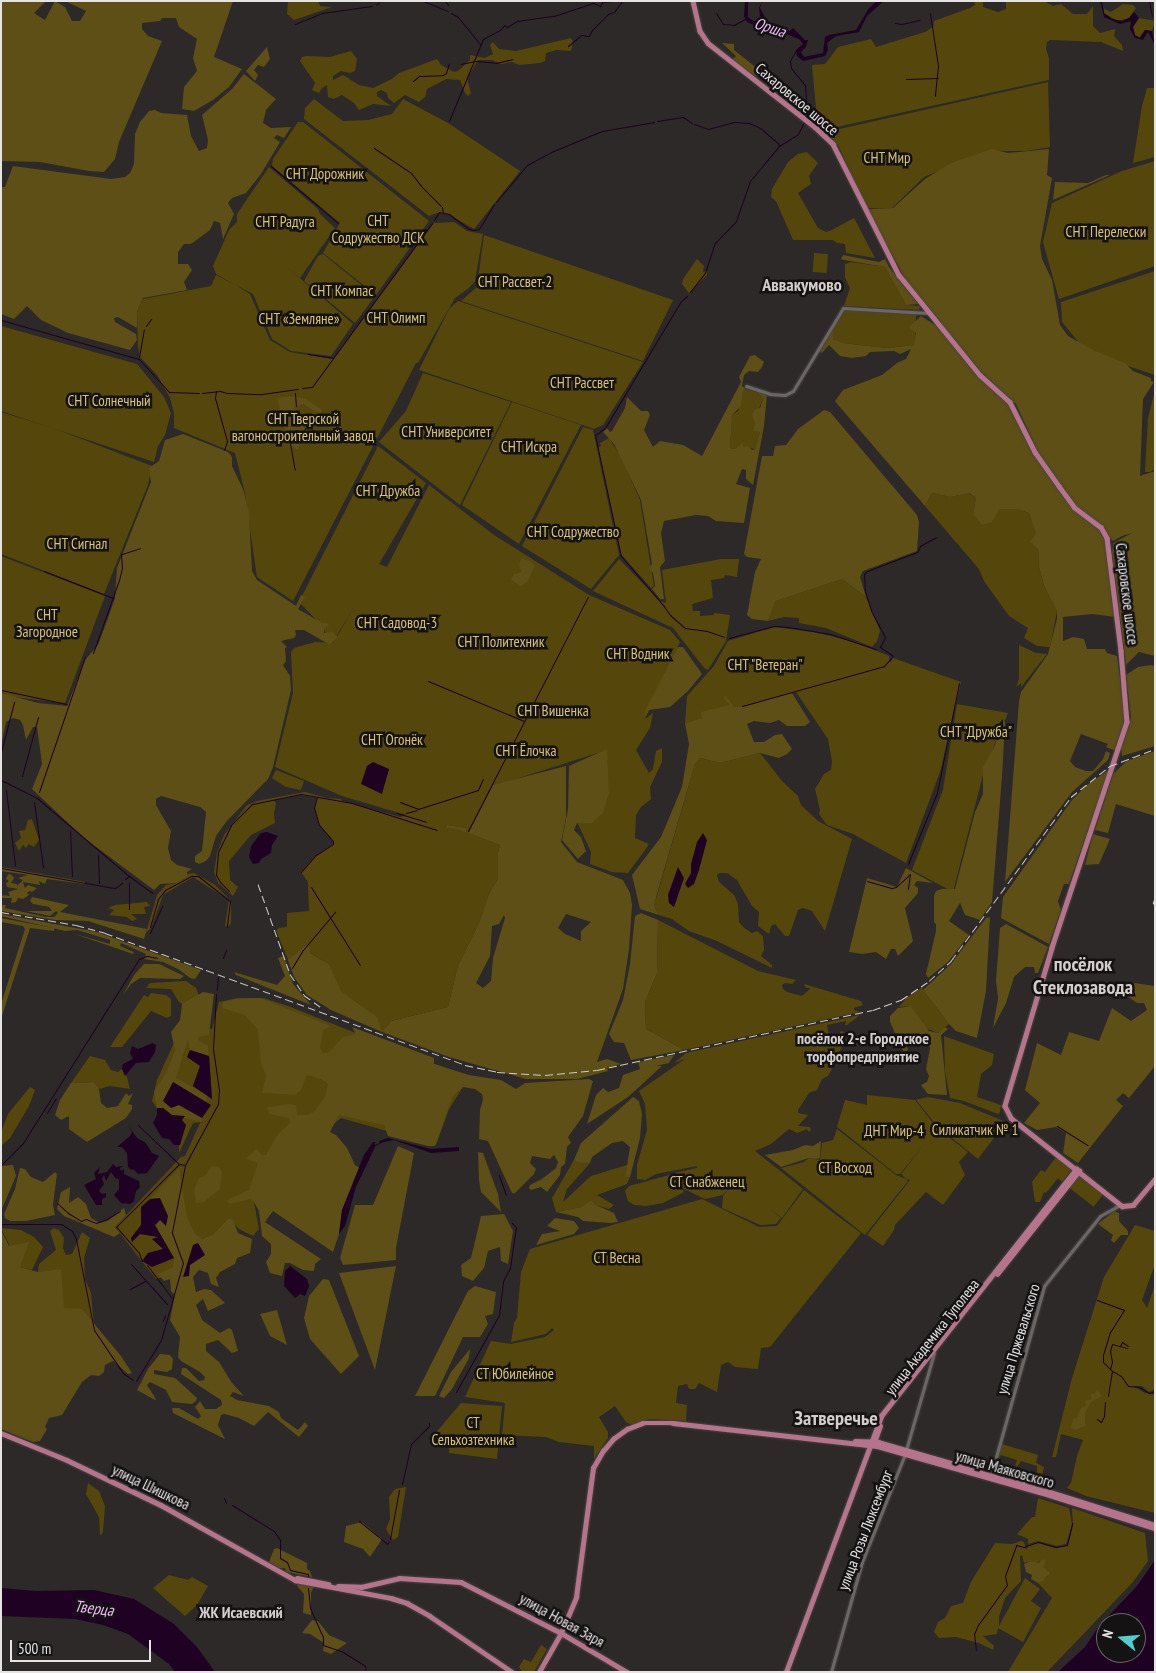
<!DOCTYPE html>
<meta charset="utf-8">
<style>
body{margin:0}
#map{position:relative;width:1156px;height:1673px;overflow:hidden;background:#2d2928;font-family:"PT Sans Narrow",sans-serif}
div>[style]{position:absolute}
.green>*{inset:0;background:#55470b;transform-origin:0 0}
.forest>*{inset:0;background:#5d4f15}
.water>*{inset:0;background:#1f0124}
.stream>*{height:1px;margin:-0.5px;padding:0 0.5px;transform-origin:0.5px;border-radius:0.5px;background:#1f0124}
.roads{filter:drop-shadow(0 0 1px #474443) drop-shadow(0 0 1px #474443)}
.minor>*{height:3px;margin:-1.5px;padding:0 1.5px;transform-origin:1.5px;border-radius:1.5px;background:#6c6766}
.major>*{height:4.5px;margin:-2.25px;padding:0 2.25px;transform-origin:2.25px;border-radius:2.25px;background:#b5748c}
.rail>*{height:1px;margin-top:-0.5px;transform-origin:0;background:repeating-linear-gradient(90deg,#cfcccc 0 8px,transparent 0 12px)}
span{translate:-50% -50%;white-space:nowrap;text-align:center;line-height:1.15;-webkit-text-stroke:5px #141212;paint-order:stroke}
.street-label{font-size:15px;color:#e6e3e3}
.park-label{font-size:15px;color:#d9c470}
.water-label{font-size:16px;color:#f3bafb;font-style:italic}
.neighbourhood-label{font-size:16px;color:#d3cdcc;font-weight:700}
.quarter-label{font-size:18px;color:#d3cdcc;font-weight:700}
.district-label{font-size:20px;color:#d3cdcc;font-weight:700}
.frame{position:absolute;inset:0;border:2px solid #e6e3e3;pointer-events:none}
.north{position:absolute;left:1096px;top:1613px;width:50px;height:50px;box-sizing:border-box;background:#141212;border:1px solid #686666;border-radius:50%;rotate:287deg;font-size:14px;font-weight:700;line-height:20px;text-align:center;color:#e6e3e3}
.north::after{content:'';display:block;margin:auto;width:18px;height:22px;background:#52cdcd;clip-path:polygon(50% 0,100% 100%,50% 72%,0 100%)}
.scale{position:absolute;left:10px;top:1640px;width:141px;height:22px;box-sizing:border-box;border:2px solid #e6e3e3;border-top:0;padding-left:6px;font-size:15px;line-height:18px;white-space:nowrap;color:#e6e3e3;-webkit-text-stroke:4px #141212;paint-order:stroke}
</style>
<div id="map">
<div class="green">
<i style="clip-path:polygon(288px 1px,318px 1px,320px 6px,332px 7px,294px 20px,287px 14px)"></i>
<i style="clip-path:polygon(974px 1px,983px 1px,983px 7px,998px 12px,1006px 9px,1006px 1px,1044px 1px,1053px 6px,1061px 4px,1073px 14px,1087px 14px,1093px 6px,1093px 26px,1100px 33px,1115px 29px,1114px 36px,1122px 45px,1123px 51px,1101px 42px,1050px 40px,1047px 42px,1046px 49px,1049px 58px,1049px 80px,828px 129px,826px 119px,817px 119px,812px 65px,825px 64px,838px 47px,871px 39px,876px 47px,925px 32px,933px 27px,934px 21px,970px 8px,975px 5px)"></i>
<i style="clip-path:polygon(1123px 4px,1133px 5px,1136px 8px,1129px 18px,1118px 21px,1104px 13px,1104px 9px,1111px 12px)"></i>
<i style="clip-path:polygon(1139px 18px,1155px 21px,1152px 31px,1145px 30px,1139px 37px,1135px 35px,1133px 27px)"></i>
<i style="clip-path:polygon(571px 38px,573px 42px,571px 51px,556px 50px,546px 53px,545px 61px,540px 63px,519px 65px,512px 62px,501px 64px,492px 60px,478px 60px,467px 78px,471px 93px,468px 96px,465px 93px,460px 80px,446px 79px,427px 89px,425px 97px,419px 102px,405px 95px,394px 103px,388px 98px,387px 93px,381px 90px,377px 92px,377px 96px,391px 106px,373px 104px,359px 110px,354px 103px,342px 95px,334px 99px,328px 97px,327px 85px,322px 88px,319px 93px,312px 90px,315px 83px,300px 61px,302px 57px,306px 56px,330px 57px,351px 51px,357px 59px,355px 71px,350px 73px,341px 71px,333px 76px,333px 80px,343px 75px,359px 85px,373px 88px,392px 79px,399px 73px,437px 59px,441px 65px,454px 72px,458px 71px,470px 60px,470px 55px,485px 58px,493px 54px,490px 45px,493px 42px,499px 49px,516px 51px)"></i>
<i style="clip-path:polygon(1048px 82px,1050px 147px,1026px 151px,989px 151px,924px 177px,892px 208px,866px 208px,839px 147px,826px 132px)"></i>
<i style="clip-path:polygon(1147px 88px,1155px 88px,1155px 157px,1133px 163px,1142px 106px)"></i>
<i style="clip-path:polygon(314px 99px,343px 121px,368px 120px,392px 114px,403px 99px,448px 123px,520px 171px,474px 229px,448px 214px,437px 213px,429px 216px,304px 119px,305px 108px)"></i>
<i style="clip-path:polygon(298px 122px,303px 122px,429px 221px,376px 295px,323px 253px,340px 223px,272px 166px,273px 159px)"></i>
<i style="clip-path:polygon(807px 152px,818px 163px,809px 176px,811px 184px,798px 193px,818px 228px,826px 232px,832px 230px,854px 218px,875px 258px,846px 253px,845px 244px,837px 243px,833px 240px,793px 240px,776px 201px,771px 197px,772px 189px,788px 162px,798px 154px)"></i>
<i style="clip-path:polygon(1155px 161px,1155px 266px,1059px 299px,1043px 242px,1052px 203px,1122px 171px)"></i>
<i style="clip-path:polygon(269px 167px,318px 209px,320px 214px,335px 228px,300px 278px,280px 261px,353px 324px,331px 356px,291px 351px,272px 339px,253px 294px,236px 285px,250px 294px,270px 340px,290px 352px,333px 359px,434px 223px,454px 222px,467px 231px,483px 234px,475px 281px,469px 288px,455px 298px,418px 363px,416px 363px,293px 601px,257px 577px,244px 489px,235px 453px,174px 428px,174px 413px,170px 398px,157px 375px,140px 357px,138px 346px,137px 312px,143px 299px,211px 286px,216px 275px,235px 285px,216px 274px,213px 266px,229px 230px,237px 222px,237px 214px)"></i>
<i style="clip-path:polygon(484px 235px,673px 300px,643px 361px,461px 301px,477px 287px)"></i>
<i style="left:814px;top:253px;width:14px;height:19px;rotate:4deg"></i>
<i style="clip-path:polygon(323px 254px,375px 296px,355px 323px,304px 281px,318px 256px)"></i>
<i style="clip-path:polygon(697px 259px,704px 266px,703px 272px,707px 271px,707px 275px,689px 293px,682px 284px,683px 279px)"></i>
<i style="clip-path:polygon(851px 262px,885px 267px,906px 305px,920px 306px,919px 310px,844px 306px,850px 288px,845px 278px,845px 264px)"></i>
<i style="clip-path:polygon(1155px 271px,1155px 375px,1125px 365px,1081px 345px,1062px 322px,1061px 302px)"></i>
<i style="clip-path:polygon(458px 301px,643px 362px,603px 425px,594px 429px,419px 370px,449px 309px)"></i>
<i style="clip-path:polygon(845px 310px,917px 313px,914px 330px,917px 338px,914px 345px,887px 348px,843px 343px,832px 339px,833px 328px)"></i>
<i style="clip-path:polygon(1px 326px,137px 364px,164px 397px,171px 413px,165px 435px,158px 446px,154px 462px,1px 411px)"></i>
<i style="clip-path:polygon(423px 373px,511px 402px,460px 505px,379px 442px,406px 411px)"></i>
<i style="clip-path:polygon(746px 389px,757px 392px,763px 399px,755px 419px,760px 432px,755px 449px,744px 447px,743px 443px,735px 449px,730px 448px,732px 420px,730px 416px,738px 411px,743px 391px)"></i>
<i style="clip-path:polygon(1155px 390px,1155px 469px,1150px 472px,1145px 472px,1148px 418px)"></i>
<i style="clip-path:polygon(512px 402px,581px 425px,519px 544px,462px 505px)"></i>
<i style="clip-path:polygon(1px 412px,53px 428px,152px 466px,148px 485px,104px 594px,1px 554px)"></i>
<i style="clip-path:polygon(583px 427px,593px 430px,619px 555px,591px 589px,522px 546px)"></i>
<i style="clip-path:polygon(609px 438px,621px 457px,640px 500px,654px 586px,651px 588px,621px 554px,598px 448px,601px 446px,600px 443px)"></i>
<i style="clip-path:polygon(378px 446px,426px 483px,379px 564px,387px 567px,429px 485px,494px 535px,589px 595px,670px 630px,680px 642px,645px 719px,653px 713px,650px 728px,636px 750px,649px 773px,653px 769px,656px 751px,662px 748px,662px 762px,650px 787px,651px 799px,641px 807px,636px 815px,635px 838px,649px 844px,645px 850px,628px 873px,612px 872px,590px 864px,591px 852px,577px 822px,607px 750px,491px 787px,469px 832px,466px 831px,467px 828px,447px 825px,500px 845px,498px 852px,498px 878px,488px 896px,479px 923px,458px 965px,448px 1007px,391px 1021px,382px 1032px,359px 1004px,340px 991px,329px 964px,309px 952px,309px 943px,291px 967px,276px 930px,279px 929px,277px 928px,287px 927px,287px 913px,309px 911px,308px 882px,301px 872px,316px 855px,333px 844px,333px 841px,319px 825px,314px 808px,317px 798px,301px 795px,274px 800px,276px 803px,274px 813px,275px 823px,251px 835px,229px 861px,230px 880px,238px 887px,233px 896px,218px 883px,214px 872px,217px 853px,224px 835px,247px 805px,257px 801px,305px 792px,327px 798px,341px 799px,342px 801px,400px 817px,406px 815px,342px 796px,275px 767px,293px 693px,291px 652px,294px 648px,315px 642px,333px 643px,356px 604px,332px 643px,326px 641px,325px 629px,299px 602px)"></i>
<i style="clip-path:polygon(932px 493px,950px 497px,968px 493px,976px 498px,973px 514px,992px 522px,1000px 508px,1017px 509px,1029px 513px,1037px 533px,1039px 567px,1044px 586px,1057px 611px,1050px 647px,1037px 646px,1024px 638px,1028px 628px,1009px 616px,984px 581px,979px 569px,925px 506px)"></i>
<i style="clip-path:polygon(1px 556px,105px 596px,65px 703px,13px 697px,1px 693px)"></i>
<i style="clip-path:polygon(619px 559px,660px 601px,666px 603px,662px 570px,721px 559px,739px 559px,737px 577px,725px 575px,724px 578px,711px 580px,713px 598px,692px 604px,693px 611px,700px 611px,700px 616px,714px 615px,714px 613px,730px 615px,726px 641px,708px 670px,705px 669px,673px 628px,593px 591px)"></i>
<i style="clip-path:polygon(842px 579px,866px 597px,880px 631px,877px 641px,872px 647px,826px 628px,799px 623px,799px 618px,784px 617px,768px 621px,776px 601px)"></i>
<i style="clip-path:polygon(774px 627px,813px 632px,852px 641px,889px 656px,890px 663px,893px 658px,961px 682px,940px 772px,906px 863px,853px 834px,827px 825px,819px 814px,820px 810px,815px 789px,824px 774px,831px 770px,832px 761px,828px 739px,796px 692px,685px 723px,687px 696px,714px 666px,728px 641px)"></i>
<i style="clip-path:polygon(1019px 645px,1036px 653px,1047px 654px,1021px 687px,1021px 683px,1016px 687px,1019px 679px)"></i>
<i style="clip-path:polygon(957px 704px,1008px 713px,985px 767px,953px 892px,912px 870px,943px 790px)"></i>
<i style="clip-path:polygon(760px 753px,783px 782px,798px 796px,801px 805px,818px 821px,852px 839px,825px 931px,812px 911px,803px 908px,798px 910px,789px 936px,785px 936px,775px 924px,771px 926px,769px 934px,758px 926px,759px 912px,752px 906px,737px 880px,727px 873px,720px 873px,717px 875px,719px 882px,734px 895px,738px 904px,739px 922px,744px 928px,752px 933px,757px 931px,763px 936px,764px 950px,761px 956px,772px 965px,772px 968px,717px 941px,689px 931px,672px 919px,659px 915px,654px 906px,695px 764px,700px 758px,720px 763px)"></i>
<i style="clip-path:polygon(276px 770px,304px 781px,301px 790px,286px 787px,272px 778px)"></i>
<i style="clip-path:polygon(32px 819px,39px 840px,34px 847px,29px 844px,26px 848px,23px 845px,19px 851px,15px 843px,21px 838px,19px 831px,25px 830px,28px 820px)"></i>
<i style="clip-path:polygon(194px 873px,215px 885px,231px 901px,231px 923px,228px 927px,225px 926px,229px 900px,193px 877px,163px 895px,151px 928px,146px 933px,157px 895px,166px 885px,177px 883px,187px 877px,187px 874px)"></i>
<i style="clip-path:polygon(147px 902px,150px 906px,144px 907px,146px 914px,131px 914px,137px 919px,132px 921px,127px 917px,109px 915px,114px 910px,108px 908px,115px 905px)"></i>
<i style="clip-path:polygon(658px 920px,758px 971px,796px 980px,792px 984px,785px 983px,782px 985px,783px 989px,787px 992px,802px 996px,811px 988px,806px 988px,804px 984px,861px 1001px,863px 1005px,854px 1008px,854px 1010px,860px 1012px,684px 1050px,646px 1029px,645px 1002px,657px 973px)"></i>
<i style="clip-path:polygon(186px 981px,196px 988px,199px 996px,184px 1005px,179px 1002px,171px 989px,146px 988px,150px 983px)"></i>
<i style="clip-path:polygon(923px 987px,923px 990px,949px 1024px,938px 1033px,925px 1028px,911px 1006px,899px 1007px,906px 998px)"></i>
<i style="clip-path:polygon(151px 993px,166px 995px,171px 999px,171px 1016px,167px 1018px,151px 1011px,122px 1047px,110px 1047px,144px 995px,148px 997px)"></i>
<i style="clip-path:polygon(evenodd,238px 998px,263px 998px,288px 1006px,421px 1059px,466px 1075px,466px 1082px,449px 1109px,436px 1145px,341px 1118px,252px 1192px,259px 1229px,253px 1236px,239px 1229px,229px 1218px,212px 1235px,202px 1239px,174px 1273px,156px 1279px,115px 1227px,181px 1157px,185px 1156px,200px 1123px,202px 1122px,193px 1123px,179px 1153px,179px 1143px,186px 1125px,163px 1108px,157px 1108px,152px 1101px,157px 1080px,179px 1032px,212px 1029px,219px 1002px,238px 998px,209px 1056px,212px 1099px,193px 1086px,200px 1066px,209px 1056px,238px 998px,142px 1207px,174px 1258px,164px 1249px,159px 1237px,139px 1234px,132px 1242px,131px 1238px,141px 1225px,142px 1207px)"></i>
<i style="clip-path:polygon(860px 1015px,847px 1025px,845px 1025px,846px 1021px,827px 1025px,830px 1040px,837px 1038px,841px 1031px,844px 1032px,840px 1041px,843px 1044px,836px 1060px,828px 1067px,832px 1069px,828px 1076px,822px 1079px,817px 1090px,809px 1093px,798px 1110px,798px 1113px,808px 1115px,798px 1126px,810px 1127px,811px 1130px,809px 1132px,807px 1129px,797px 1133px,789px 1129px,771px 1144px,755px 1151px,803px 1189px,782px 1218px,770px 1209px,781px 1218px,776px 1224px,760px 1225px,722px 1208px,723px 1196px,730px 1187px,723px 1195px,705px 1199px,684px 1189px,674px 1173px,697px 1168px,697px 1166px,656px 1174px,645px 1180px,637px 1179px,637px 1165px,647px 1130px,645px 1104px,639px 1091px,685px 1059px,674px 1063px,686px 1053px)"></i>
<i style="clip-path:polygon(944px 1036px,994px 1054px,992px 1065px,981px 1074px,977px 1097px,1001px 1105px,1000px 1112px,998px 1114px,964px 1101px,950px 1098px,945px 1071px)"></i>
<i style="clip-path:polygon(90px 1056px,105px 1060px,111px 1070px,118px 1072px,122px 1069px,127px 1077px,130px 1089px,110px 1086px,99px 1089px,94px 1082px,71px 1083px)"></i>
<i style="clip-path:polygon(30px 1087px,35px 1090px,29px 1106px,10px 1138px,1px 1146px,1px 1132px,8px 1114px)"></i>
<i style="clip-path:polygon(867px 1095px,915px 1100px,937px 1128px,968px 1152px,959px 1162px,965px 1175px,943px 1205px,926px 1192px,895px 1225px,894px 1230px,883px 1246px,867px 1235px,910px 1180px,906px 1179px,908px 1181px,865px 1235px,781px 1168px,804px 1162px,809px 1158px,820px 1160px,822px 1143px,833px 1140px,837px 1129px,896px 1175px,906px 1179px,901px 1174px,926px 1142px,900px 1174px,896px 1174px,837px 1127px,845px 1100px,867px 1105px)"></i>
<i style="clip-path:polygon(928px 1097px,960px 1103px,1006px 1122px,978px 1159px,937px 1126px,916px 1100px)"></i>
<i style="clip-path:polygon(1056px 1157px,1072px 1169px,1062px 1182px,1058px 1178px,1046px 1193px,1044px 1192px,1040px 1202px,1035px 1202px,1032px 1182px,1041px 1170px,1045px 1172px)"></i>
<i style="clip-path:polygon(574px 1160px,590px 1163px,567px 1189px,563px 1202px,591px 1176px,627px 1165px,626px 1178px,630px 1177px,627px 1184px,597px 1195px,614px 1205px,609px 1209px,596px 1205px,591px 1200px,581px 1207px,556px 1212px,552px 1198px)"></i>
<i style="clip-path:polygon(673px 1174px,684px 1192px,663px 1203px,646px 1206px,634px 1205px,628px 1201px,625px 1191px,629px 1186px)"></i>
<i style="left:1079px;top:1175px;width:31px;height:16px;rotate:38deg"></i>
<i style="clip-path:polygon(804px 1190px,836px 1215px,810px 1248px,836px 1215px,861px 1233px,770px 1347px,761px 1348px,758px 1369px,735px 1367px,728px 1362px,721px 1365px,717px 1392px,699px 1383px,695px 1389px,689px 1389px,687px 1384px,678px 1386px,676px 1403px,687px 1405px,686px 1421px,649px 1419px,632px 1425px,626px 1422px,615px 1406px,599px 1417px,608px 1432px,608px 1438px,594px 1459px,594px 1446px,559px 1442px,546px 1437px,502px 1435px,505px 1403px,465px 1397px,491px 1341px,511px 1344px,545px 1337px,554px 1330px,552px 1328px,546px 1334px,511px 1342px,514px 1323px,517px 1318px,521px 1272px,530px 1249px,702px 1199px,759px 1227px,777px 1226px)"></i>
<i style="clip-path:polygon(1135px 1225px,1155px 1231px,1155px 1264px,1142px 1300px,1147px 1308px,1155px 1285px,1155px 1389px,1149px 1392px,1142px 1386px,1133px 1386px,1145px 1393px,1155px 1395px,1155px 1513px,1086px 1496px,1067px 1488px,1071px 1483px,1077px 1456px,1083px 1440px,1061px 1434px,1056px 1457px,1052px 1457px,1072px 1378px,1104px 1277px)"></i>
<i style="clip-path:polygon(1px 1228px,21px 1230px,34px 1237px,43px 1247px,32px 1270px,20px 1267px)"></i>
<i style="clip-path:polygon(54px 1228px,59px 1230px,64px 1238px,63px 1248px,66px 1255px,72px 1254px,82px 1232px,90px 1238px,84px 1258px,85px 1279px,91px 1293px,94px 1325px,103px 1366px,38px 1272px,39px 1264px,56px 1250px,50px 1231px)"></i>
<i style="clip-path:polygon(461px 1403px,502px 1406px,497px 1459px,449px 1453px,449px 1446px,429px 1441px)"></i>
<i style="clip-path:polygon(1002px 1444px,1038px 1455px,1036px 1463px,1044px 1467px,1042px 1476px,1037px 1476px,1037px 1466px,1021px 1461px,1013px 1473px,1017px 1460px,1001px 1455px,997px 1459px)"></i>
<i style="clip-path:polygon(88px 1483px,99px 1491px,105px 1506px,103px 1532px,100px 1536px,99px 1517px,86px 1494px)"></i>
<i style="clip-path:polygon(406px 1487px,398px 1537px,393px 1540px,386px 1529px,390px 1519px,389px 1497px,395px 1489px)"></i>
<i style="clip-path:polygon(1038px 1498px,1069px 1508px,1072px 1525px,1066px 1544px,1057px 1546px,1038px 1541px,1028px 1544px,1028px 1539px,1017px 1534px,1032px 1517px,1035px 1517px)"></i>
<i style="clip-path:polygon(1072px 1508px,1145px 1533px,1148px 1561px,1133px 1582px,1047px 1672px,1008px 1672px,1052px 1598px,1038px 1583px,1048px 1576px,1040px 1561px,1036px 1564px,1032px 1561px,1024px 1563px,1022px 1555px,1020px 1556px,1021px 1581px,1005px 1598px,999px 1617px,999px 1626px,1025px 1578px,1040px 1589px,1031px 1601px,1041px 1608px,1023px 1642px,998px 1628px,997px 1634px,983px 1636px,994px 1646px,993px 1650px,979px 1643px,956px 1637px,939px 1638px,934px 1632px,938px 1622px,945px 1618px,951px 1606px,963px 1603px,971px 1582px,995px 1543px,1012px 1544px,1021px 1541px,1024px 1542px,1026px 1550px,1029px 1545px,1038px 1543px,1056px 1548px,1068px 1545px,1073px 1526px)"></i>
<i style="clip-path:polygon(169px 1575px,188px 1580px,192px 1577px,208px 1586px,197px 1605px,185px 1616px,153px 1588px)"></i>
<i style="clip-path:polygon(541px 1645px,547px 1649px,534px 1672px,522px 1672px,519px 1667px,524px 1659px,531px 1662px)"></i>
</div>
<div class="forest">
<i style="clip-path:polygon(1px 1px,46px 1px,34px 13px,45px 20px,55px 1px,65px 7px,72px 21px,80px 21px,86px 11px,65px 1px,233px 1px,214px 57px,242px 69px,229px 87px,213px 100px,194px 111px,182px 109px,184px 87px,197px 71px,193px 58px,197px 39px,179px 27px,176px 18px,162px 18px,160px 21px,142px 23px,142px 29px,148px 36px,162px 41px,119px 142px,115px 159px,104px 172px,89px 171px,40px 162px,1px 161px)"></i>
<i style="clip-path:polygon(722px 43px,734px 44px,734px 50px,768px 77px,767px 80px,759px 75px,755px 76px,732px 60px,736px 56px)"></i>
<i style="clip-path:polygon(267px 47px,270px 59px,264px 67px,258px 65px,254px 70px,258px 75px,255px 81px,246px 71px)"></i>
<i style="clip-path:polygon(244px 74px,276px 99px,266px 110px,263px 123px,271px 128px,291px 127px,284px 138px,277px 135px,274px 138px,280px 142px,261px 174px,246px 193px,232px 198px,228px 203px,234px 214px,223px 239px,220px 223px,214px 221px,210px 230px,191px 244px,184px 244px,178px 252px,178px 264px,188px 264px,192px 270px,184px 282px,187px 290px,143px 298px,137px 312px,137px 328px,118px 317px,114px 318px,115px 322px,136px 334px,137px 340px,130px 350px,68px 333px,41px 320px,27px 306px,14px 319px,1px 314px,1px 187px,5px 187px,13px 166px,111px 179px,125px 177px,130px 173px,134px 164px,135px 134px,140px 122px,149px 111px,155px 110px,161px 113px,187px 115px,191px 136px,199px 151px,207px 148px,208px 140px,202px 115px,232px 89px)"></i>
<i style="clip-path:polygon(992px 149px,1008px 153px,1049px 149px,1047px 175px,1052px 178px,1040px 246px,1042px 259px,1052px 280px,1060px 325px,1068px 336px,1093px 350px,1125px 363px,1133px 371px,1151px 378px,1151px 381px,1154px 382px,1143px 399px,1140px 476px,1155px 471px,1155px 656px,1139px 652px,1126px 665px,1112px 553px,1113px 543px,1132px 533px,1122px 536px,1113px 541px,1099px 524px,1073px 503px,1038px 452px,1016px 404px,982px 373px,908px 284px,867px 209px,893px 208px,925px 179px,951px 163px)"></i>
<i style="clip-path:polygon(1106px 175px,1110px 175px,1053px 200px,1055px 182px,1088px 183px)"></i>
<i style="clip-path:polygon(843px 255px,879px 262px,885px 259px,889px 267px,918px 304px,906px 305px,885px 267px,844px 260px,841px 259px)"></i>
<i style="clip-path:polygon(921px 316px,940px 328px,981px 380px,1011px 407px,1032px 452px,1072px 508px,1095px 525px,1105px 536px,1116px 617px,1092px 614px,1063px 617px,1063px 641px,1073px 637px,1084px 639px,1087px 649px,1105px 649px,1107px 653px,1117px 656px,1125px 716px,1122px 732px,1116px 751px,1106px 747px,1108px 744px,1081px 734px,1070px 761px,1075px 767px,1086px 771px,1093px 771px,1103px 759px,1106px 751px,1110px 753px,1108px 760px,1072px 792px,1005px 882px,1019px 701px,1021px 692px,1048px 654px,1057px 619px,1057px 611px,1044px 586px,1039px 567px,1038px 549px,1030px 542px,1036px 533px,1029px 513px,1017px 509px,1000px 509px,992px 522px,982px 525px,973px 514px,976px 498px,969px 493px,950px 497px,932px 493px,925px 506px,839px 406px,835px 401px,843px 390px,882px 375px,897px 363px,906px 359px,911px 349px,900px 354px,894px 351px,870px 352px,866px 356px,852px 358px,840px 356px,829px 345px,822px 353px,820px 352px,833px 328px,833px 339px,843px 343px,887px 348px,914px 345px,916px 333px,909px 327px)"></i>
<i style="clip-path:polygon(755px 355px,764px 362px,762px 367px,758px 372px,749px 371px,744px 375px,742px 386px,746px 389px,743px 391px,741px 406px,731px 416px,732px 420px,730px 448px,735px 449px,743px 442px,744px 447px,748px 446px,752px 450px,755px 449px,760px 432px,753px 431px,755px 423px,752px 414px,756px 409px,760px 408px,763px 399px,757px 392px,767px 395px,764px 426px,753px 485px,746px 479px,746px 470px,742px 469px,736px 484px,750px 488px,744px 523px,716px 521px,708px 516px,696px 515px,664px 521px,661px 533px,665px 561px,660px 567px,664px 599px,660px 599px,652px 589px,655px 586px,653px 573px,649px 569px,652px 564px,641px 500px,614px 444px,603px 432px,607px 428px,610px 432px,612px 431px,625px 408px,627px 397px,641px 411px,648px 411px,650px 415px,644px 430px,653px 447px,660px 441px,683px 445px,702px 456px,741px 382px,739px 377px,750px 356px)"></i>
<i style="clip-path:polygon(295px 396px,306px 399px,322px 410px,320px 414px,303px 404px,294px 407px,305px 427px,298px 450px,289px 445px,277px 398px)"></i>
<i style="clip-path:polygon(824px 410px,830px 412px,917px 515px,919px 522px,917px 551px,863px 571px,860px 577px,866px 597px,842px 579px,776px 601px,768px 621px,752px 619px,747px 615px,755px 572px,761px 559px,747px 557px,744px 554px,762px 456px,773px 456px,775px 446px,786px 445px,798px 429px)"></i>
<i style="clip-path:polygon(183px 434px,228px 452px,232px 457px,232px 466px,243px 489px,249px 513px,252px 571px,257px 580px,296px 606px,301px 595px,305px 597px,298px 609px,322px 623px,327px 623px,329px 625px,325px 628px,324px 633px,332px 632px,338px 637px,330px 645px,304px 630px,295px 630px,296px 635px,294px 638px,281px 641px,287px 647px,285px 648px,286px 661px,283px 665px,290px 676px,291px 690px,273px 767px,268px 779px,226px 822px,216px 836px,210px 856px,206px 861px,199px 864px,195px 862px,195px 856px,202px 851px,206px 812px,200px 807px,161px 796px,156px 799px,156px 805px,171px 831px,168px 848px,171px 860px,177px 865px,192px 869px,187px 872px,187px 877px,177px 883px,160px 884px,154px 890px,84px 838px,32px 789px,42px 764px,37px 727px,33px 727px,26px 740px,23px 725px,20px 720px,13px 718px,6px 722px,1px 746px,1px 693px,38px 703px,67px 706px,85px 660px,98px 645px,108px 618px,115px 598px,117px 568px,151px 482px,149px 468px,159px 461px,165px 440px)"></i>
<i style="clip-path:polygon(521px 558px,532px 562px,534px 567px,528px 581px,521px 586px,511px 580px,514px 573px,517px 574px,521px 572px,519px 565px)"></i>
<i style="clip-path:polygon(678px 647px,683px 647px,702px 674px,688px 691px,670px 707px,649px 710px,645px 716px,645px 711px)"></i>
<i style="clip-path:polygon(1151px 665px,1155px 666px,1155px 746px,1122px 756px,1121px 748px,1131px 717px,1126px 675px,1138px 667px)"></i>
<i style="clip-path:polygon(792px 693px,810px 722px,805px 726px,787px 726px,779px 720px,770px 723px,754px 721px,747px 724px,754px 742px,764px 742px,775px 735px,782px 734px,792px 749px,787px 754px,779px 758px,760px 753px,720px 763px,700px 758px,695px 764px,657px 894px,654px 906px,659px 915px,640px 909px,632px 875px,661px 837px,682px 787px,689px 744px,685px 723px,702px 718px,701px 712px,730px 705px,724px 699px,725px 695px,734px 707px,742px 707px)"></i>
<i style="clip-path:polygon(1004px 720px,1005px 723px,1002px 777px,992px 902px,980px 920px,965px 915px,960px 903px,949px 921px,969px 935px,948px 962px,928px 978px,926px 974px,936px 931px,936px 924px,934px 922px,934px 896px,936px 891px,942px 889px,955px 889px,975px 812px,983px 794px,983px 767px,995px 745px)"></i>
<i style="clip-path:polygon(607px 749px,609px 793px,603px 813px,592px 823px,577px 823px,574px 830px,581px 837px,586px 851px,578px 859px,562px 840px,568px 809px,569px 766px)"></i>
<i style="clip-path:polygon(1155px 751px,1155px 816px,1116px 804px,1108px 833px,1095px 830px,1113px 774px,1127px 761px)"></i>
<i style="clip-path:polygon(evenodd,566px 766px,566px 818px,561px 842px,577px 862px,623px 880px,630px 893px,632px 905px,629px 949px,623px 989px,597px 1062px,607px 1059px,621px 1064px,607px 1068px,608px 1071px,577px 1079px,526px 1079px,449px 1057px,382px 1032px,331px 1010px,307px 995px,294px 977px,288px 960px,309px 943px,310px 953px,329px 964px,341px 991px,377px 1017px,382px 1032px,391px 1021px,448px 1007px,458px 965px,479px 923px,488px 896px,498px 878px,498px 852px,500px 845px,457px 829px,447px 828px,447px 825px,467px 828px,466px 831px,469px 832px,493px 785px,566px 766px,566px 914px,591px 922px,581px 931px,581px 941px,565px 934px,558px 928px,566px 914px,566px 766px,504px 915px,505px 918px,493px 958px,491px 981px,483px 988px,476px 983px,490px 956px,492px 926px,499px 924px,504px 915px)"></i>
<i style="clip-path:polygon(1109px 770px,1069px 884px,1064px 884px,1058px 901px,1061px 910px,1049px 944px,1001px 918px,1003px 897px,1072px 800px,1088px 784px)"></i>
<i style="clip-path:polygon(1093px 834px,1110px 839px,1099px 864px,1085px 865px)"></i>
<i style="clip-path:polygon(1px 867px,18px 870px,85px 882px,84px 884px,47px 879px,45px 884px,39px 881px,40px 885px,23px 882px,25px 888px,28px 885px,37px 888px,32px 892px,30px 891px,27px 893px,29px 895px,23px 899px,18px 898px,16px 902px,11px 903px,12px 898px,1px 898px,3px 895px,10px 896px,8px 892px,18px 889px,7px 887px,6px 883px,9px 881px,6px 879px,8px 874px,12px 875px,14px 878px,11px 883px,17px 884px,17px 886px,23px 880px,18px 878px,28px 875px,1px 871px)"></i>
<i style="clip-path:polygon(906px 868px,933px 883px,917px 881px,914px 885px,918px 888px,918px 893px,905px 908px,913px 941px,898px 956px,895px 949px,891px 949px,886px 959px,876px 952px,862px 954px,849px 952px,867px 878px,897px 887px)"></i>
<i style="clip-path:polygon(32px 897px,69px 905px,60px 912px,147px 929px,144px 939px,88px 921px,55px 920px,1px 911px,1px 905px,6px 905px,5px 908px,46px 917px,54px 917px,58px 913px,56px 911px,50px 916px,26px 911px,52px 911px,49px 907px,33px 904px,30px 901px)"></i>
<i style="clip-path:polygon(641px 913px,658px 920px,657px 973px,645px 1002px,646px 1029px,684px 1050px,631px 1060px,624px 1043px,614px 1042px,609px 1034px,623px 1000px,630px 964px,635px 916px)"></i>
<i style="clip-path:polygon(1px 914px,97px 932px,201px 970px,195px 979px,190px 978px,178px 969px,163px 962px,144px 959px,146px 954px,121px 943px,120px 946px,134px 952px,133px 954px,72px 933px,110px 944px,110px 940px,77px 930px,65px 931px,1px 916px)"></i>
<i style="clip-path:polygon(990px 917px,986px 991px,977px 1038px,956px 1031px,949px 1024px,923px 990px,951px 964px,986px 918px)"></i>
<i style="clip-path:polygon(1px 918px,54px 928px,54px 931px,30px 928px,1px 1019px,1px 1004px,25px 929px,23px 926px,1px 922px)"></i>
<i style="clip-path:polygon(1006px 924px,1048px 947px,1038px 973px,1035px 973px,1034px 967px,1025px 967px,1014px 977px,1006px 1003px,993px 1028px,998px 998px,996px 981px,1000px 928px)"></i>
<i style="clip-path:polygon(284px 956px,293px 984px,311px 1005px,236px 975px,234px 972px,277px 985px,285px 976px,278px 958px)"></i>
<i style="clip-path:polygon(144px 964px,159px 964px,184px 976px,180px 979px,140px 978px,131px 984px,123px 995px,134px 975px)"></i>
<i style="clip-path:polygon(1135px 983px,1155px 986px,1155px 1066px,1129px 1098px,1123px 1093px,1116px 1100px,1123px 1106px,1078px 1163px,1063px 1153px,1066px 1133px,1056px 1127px,1037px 1130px,1024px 1123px,1040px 1103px,1025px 1090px,1037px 1043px,1061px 1055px,1069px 1032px,1099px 1041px,1112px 1008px,1131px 1021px,1147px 1010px,1144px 1003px,1137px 1003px,1120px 991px)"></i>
<i style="clip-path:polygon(203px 992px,214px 994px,209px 1035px,199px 1037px,198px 1040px,208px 1046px,209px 1056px,190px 1050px,188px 1039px,176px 1078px,207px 1095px,206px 1102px,173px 1082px,171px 1108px,179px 1105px,202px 1118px,202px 1122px,172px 1115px,163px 1108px,157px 1108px,154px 1092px,167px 1071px,175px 1050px,171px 1032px,180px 1020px,182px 1004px)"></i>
<i style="clip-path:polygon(260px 998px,331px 1026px,323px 1030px,320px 1048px,323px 1053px,328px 1053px,343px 1037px,356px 1034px,352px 1027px,434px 1058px,434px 1064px,469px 1075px,501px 1080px,516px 1089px,525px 1083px,589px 1079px,593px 1081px,583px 1116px,568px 1137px,571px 1143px,567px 1147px,565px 1164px,561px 1167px,560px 1175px,547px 1192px,541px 1187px,531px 1190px,529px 1188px,530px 1185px,542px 1179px,556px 1168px,558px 1162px,554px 1155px,550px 1159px,532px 1156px,530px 1163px,536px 1169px,534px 1174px,515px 1193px,512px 1193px,488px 1141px,479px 1139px,480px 1110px,483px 1100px,482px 1094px,475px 1089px,463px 1087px,453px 1096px,435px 1146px,428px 1146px,388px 1136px,384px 1125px,339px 1115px,330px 1132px,336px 1135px,347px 1148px,355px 1165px,360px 1168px,342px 1210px,339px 1234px,333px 1252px,273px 1211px,265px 1222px,321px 1259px,315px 1264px,314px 1271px,303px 1270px,290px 1263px,285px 1263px,282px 1276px,270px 1273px,266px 1262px,271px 1254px,271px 1244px,262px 1236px,259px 1211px,254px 1202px,251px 1199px,229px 1204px,227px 1200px,249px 1190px,258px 1163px,246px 1159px,256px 1149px,262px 1155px,266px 1155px,278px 1134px,291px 1122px,288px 1118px,269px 1114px,267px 1107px,290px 1104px,296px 1105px,297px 1115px,306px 1115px,314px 1112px,325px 1097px,328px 1084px,321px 1079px,307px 1075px,301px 1090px,295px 1095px,262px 1093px,266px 1075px,261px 1064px,258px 1030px,245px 1015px,222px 1008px,223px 1002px,236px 999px)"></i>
<i style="clip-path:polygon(911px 1006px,929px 1031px,938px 1033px,945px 1027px,948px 1029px,941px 1035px,947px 1095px,928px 1094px,921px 1085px,927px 1082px,929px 1076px,926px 1069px,930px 1048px,927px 1037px,923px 1034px,904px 1036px,908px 1050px,904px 1053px,890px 1022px,890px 1016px,898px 1008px)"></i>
<i style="clip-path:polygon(674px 1055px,669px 1063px,656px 1066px,662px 1066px,628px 1097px,587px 1124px,596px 1095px,603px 1088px,608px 1092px,619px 1088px,623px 1075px,640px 1069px,638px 1062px)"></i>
<i style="clip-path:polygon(94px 1082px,99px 1089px,101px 1103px,107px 1108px,118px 1106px,126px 1093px,129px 1096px,133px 1093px,128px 1104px,132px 1105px,132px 1109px,126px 1118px,87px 1142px,69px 1129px,69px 1116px,61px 1120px,55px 1115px,60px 1100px,71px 1083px)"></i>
<i style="clip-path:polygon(633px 1097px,639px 1101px,642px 1114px,640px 1138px,630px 1177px,625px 1178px,630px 1147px,623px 1141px,612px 1143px,592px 1157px,590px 1163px,578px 1162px,574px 1160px,581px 1143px)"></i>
<i style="clip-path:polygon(821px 1141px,820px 1158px,817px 1159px,809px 1158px,781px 1167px,765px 1155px,793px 1150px,805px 1145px,813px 1146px)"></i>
<i style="clip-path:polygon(398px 1146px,414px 1153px,396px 1248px,396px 1260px,343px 1265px,340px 1258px,355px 1205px,373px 1205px)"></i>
<i style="clip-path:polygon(478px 1152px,483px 1153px,498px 1194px,501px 1212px,481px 1192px,479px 1180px)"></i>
<i style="clip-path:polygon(13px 1165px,16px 1176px,1px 1211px,1px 1166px)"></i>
<i style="clip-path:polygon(211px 1166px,219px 1167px,222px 1172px,220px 1189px,204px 1202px,196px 1203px,194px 1190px,199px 1178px,206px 1175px)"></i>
<i style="clip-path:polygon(20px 1168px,25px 1169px,31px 1177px,43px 1182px,55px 1172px,57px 1174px,53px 1205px,55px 1215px,26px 1221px,10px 1221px,5px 1218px,4px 1214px,15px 1189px)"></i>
<i style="clip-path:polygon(179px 1168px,187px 1217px,195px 1234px,202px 1239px,212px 1235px,229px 1218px,233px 1220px,238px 1233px,252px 1239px,250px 1253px,237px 1258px,235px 1264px,220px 1272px,216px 1278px,219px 1287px,211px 1284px,208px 1273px,199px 1270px,193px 1277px,196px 1292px,204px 1289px,211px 1290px,225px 1303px,208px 1311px,203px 1299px,196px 1305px,202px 1320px,220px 1333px,229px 1328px,232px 1330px,238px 1351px,232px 1353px,218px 1340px,206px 1344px,206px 1351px,219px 1362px,232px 1383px,244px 1396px,233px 1392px,230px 1396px,237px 1400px,269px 1406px,279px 1412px,281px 1418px,298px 1430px,305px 1422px,308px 1426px,299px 1437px,268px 1412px,254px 1426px,239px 1418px,224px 1414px,221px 1415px,218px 1425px,225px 1439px,173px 1413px,172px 1408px,179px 1408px,198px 1419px,201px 1416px,195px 1407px,200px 1401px,205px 1409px,216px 1409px,222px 1405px,221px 1400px,181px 1374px,182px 1368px,186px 1368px,199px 1381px,204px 1380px,205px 1377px,200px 1372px,181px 1361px,178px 1357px,180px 1337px,170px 1320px,175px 1295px,171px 1291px,170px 1279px,164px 1281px,158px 1274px,173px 1267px,174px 1258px,155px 1225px,160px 1219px,166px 1226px,150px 1199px)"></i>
<i style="clip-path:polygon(70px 1187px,69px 1203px,78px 1197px,86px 1204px,91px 1218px,100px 1223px,107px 1221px,124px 1208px,126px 1215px,115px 1227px,120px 1233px,114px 1237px,64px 1216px,57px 1209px,61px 1192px)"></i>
<i style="clip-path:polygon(591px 1200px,596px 1205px,614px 1213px,618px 1222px,610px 1223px,583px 1221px,578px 1217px,556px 1212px,581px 1207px)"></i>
<i style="clip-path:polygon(1114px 1211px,1119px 1213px,1119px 1221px,1128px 1231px,1128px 1235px,1121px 1235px,1114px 1243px,1111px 1240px,1113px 1235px,1098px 1224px)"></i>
<i style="clip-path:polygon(504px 1214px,513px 1231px,508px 1264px,501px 1261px,500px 1247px,488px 1251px,484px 1268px,473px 1281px,462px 1276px,461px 1265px,471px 1258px,481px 1216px)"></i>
<i style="clip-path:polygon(555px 1218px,574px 1221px,579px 1228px,574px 1234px,536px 1245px,542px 1234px,560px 1231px,547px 1226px)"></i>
<i style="clip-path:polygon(1px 1230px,9px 1246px,29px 1242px,20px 1267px,38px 1272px,61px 1269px,64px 1308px,82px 1309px,121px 1356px,132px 1373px,128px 1374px,113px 1361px,105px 1365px,104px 1372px,99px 1376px,91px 1375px,82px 1382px,62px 1415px,49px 1418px,45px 1427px,47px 1429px,40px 1441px,33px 1442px,1px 1429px)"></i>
<i style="clip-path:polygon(396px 1266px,375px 1370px,339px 1273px)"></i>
<i style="clip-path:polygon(323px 1279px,329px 1280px,359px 1356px,341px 1374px,310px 1339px,304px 1318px,309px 1296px)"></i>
<i style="clip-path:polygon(475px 1286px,496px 1292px,493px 1314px,485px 1316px,488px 1324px,480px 1337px,463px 1337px,435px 1396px,415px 1396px,468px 1291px)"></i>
<i style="clip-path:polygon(277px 1310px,287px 1345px,270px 1336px,260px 1314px)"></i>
<i style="clip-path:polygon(470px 1349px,469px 1358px,452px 1389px,444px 1398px,439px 1396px,451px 1372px)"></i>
<i style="clip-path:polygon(160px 1354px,170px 1355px,173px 1359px,172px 1369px,167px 1372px,154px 1370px,154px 1374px,175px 1378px,197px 1398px,196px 1401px,192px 1404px,172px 1402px,166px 1390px,150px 1382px,147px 1385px,156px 1399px,155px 1400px,137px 1390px,148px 1369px)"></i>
<i style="clip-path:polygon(1097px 1390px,1102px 1396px,1091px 1402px,1085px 1413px,1085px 1426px,1075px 1430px,1071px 1428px,1073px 1419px,1077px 1418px,1081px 1408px,1086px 1406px,1085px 1401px,1091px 1399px,1091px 1394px,1095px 1394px)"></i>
<i style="clip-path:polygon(362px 1522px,382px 1539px,370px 1557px,363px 1549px,344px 1542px,346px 1526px)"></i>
<i style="clip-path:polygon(277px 1548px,307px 1563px,307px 1569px,310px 1571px,312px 1577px,286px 1572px,285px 1568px,279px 1568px,269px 1562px,274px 1549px)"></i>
<i style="clip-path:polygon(1044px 1559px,1046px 1561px,1043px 1567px,1050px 1573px,1043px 1581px,1038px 1583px,1031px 1579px,1032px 1575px,1026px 1572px,1024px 1564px,1031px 1561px,1038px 1563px)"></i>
<i style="clip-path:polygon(298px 1583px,314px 1587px,311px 1592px,311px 1615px,303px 1613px,304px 1594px,297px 1586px)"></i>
<i style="clip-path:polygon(312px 1620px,318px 1621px,329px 1635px,347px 1643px,331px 1654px,323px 1651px,324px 1643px,310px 1634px,302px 1633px)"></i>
</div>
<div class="water">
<i style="clip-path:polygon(745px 1px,748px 1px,748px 17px,753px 21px,764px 21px,760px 16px,759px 8px,762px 2px,760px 8px,767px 21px,782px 29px,790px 31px,793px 28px,805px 40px,808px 40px,806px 47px,801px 52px,804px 57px,823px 53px,825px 37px,829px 35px,856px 30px,869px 8px,877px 1px,884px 1px,867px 16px,859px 32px,836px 36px,827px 43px,828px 50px,825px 56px,803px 61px,797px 56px,796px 50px,803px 44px,799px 39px,765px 26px,754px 25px,747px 22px,744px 16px)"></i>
<i style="clip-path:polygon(1100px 1px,1102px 1px,1104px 13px,1112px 19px,1122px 21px,1129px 18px,1134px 12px,1139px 18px,1133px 27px,1135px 35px,1140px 38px,1145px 30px,1152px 31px,1155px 45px,1148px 32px,1143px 40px,1135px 38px,1130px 29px,1131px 21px,1120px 24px,1104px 17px)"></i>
<i style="clip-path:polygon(373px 762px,389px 769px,382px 794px,361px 784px,367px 766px)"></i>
<i style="clip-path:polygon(267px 832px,278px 836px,272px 845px,271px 853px,261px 859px,259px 863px,253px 864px,249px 857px,251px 846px,261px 833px)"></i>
<i style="clip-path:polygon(703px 833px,707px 840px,699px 870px,694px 884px,688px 888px,685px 884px,691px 873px,691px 864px,697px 842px)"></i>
<i style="clip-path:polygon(678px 867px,684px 878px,674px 907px,669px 903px,668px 895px)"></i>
<i style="clip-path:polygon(153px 1043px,156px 1045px,155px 1052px,149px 1062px,136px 1063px,125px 1076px,122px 1069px,123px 1064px,133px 1059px,130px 1053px,132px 1046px,138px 1049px)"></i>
<i style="clip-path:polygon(190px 1050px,209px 1056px,212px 1099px,193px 1086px,200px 1066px,187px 1057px)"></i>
<i style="clip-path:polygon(173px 1082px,211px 1105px,202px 1118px,179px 1105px,171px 1108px,163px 1101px)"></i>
<i style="clip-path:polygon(157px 1108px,163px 1108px,172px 1115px,185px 1116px,182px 1120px,186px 1125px,180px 1145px,174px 1145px,169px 1139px,162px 1138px,153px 1123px,157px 1115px)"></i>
<i style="clip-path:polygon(128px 1125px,137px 1138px,146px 1143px,152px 1153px,159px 1156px,147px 1173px,138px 1174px,133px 1169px,131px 1170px,128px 1167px,127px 1153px,122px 1147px,117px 1147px,130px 1136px,132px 1132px)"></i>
<i style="clip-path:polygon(388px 1138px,431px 1149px,459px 1147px,459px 1151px,431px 1153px,394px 1140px,380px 1143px,379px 1141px)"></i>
<i style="clip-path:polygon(373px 1142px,375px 1142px,375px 1147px,356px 1187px,345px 1226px,339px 1234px,342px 1210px,364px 1155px)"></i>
<i style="clip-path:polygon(113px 1164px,116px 1167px,123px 1166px,120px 1168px,121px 1171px,124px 1169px,124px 1174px,139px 1181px,140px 1187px,136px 1191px,134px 1201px,130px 1204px,121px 1203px,114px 1195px,119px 1189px,119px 1181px,118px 1178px,116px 1179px,111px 1172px,106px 1181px,104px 1175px,102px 1179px,104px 1184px,99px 1191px,102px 1194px,106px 1193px,106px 1197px,102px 1199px,102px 1205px,96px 1205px,84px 1185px,96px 1179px,94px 1173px,100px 1167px,98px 1174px,107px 1172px)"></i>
<i style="clip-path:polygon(160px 1198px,168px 1216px,166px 1226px,160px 1220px,155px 1225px,174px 1258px,152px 1267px,142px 1261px,148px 1253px,163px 1249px,152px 1239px,158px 1237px,140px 1234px,132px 1242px,131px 1238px,141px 1225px,141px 1207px,150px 1199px)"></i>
<i style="clip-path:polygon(198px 1243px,205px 1255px,190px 1265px,189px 1276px,183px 1277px,193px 1245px)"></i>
<i style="clip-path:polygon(290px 1266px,307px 1279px,309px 1286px,305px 1296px,300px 1294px,295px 1298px,284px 1286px,285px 1271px)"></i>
<i style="clip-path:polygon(evenodd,1155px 1560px,1155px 1672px,1058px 1672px,1085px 1647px,1099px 1626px,1137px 1586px,1155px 1560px,1106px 1623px,1136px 1623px,1136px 1653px,1106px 1653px,1106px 1623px)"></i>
<i style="clip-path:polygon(1px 1588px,36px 1591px,94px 1590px,134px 1599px,174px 1624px,197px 1647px,215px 1672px,175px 1672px,169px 1664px,128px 1634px,103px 1625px,75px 1619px,1px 1616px)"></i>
</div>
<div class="stream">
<i style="left:423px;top:1px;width:27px;rotate:22deg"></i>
<i style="left:445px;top:1px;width:5px;rotate:53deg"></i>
<i style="left:1149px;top:1px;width:15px;rotate:79deg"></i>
<i style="left:376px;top:5px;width:6px;rotate:-45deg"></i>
<i style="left:451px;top:13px;width:8px;rotate:30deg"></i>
<i style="left:458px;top:17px;width:35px;rotate:51deg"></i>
<i style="left:716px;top:13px;width:13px;rotate:58deg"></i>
<i style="left:723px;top:24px;width:11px;rotate:5deg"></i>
<i style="left:734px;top:25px;width:13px;rotate:-29deg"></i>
<i style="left:930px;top:13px;width:54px;rotate:81.4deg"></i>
<i style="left:938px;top:66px;width:30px;rotate:96deg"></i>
<i style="left:895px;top:23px;width:6px;rotate:9deg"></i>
<i style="left:901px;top:24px;width:19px;rotate:-12deg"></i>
<i style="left:295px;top:24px;width:29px;rotate:-22deg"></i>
<i style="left:322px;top:13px;width:50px;rotate:-8deg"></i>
<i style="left:568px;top:46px;width:17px;rotate:-40deg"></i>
<i style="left:581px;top:35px;width:8px;rotate:7deg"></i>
<i style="left:589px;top:36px;width:7px;rotate:-63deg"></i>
<i style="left:592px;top:30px;width:23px;rotate:-45deg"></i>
<i style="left:608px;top:14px;width:6px;rotate:-18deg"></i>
<i style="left:614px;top:12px;width:14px;rotate:-54deg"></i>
<i style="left:796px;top:50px;width:13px;rotate:119deg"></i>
<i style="left:790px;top:61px;width:7px;rotate:82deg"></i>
<i style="left:791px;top:68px;width:22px;rotate:51deg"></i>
<i style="left:805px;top:85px;width:31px;rotate:86deg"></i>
<i style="left:461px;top:64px;width:14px;rotate:-12deg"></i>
<i style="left:475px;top:61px;width:21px;rotate:5deg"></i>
<i style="left:496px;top:63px;width:17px;rotate:-13deg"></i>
<i style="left:906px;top:79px;width:32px;rotate:-2deg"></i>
<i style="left:413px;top:81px;width:8px;rotate:-40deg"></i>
<i style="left:419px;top:76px;width:24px;rotate:-2deg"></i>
<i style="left:443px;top:75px;width:4px;rotate:-34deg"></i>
<i style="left:446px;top:73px;width:10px;rotate:-73deg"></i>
<i style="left:449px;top:121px;width:89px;rotate:-67.5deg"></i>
<i style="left:483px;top:39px;width:19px;rotate:-28deg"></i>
<i style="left:500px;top:30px;width:6px;rotate:-51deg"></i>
<i style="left:504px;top:25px;width:4px;rotate:34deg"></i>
<i style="left:507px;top:27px;width:12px;rotate:-31deg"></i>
<i style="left:517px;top:21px;width:37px;rotate:-8deg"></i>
<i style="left:554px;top:16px;width:41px;rotate:-18.4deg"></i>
<i style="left:593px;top:3px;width:8px;rotate:23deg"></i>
<i style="left:600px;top:6px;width:4px;rotate:-63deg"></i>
<i style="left:602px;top:2px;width:11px;rotate:-5deg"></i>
<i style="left:657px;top:121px;width:26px;rotate:-9deg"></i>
<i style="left:683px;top:117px;width:11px;rotate:34deg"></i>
<i style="left:694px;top:124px;width:15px;rotate:20deg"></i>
<i style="left:708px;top:129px;width:27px;rotate:-15deg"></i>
<i style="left:734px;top:122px;width:15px;rotate:4deg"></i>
<i style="left:749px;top:123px;width:12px;rotate:24deg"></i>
<i style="left:760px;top:128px;width:23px;rotate:40deg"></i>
<i style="left:778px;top:143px;width:3px;rotate:72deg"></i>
<i style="left:374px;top:148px;width:45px;rotate:34deg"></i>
<i style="left:411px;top:173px;width:16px;rotate:52deg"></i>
<i style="left:421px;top:186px;width:28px;rotate:45deg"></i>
<i style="left:271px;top:166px;width:88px;rotate:40.4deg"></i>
<i style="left:496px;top:202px;width:48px;rotate:-50deg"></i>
<i style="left:527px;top:165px;width:27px;rotate:-28deg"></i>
<i style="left:551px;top:152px;width:55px;rotate:-22.4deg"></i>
<i style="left:602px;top:131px;width:53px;rotate:-9.8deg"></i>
<i style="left:442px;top:207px;width:6px;rotate:81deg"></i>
<i style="left:434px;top:220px;width:9px;rotate:-58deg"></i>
<i style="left:439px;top:212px;width:10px;rotate:11deg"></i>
<i style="left:449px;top:214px;width:25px;rotate:37deg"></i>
<i style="left:469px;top:229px;width:6px;rotate:9deg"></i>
<i style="left:475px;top:230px;width:4px;rotate:-14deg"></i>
<i style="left:479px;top:229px;width:29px;rotate:-59deg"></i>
<i style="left:690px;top:292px;width:24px;rotate:-52deg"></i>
<i style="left:705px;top:273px;width:32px;rotate:-72deg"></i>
<i style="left:715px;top:243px;width:30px;rotate:-46deg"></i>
<i style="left:736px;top:221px;width:42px;rotate:-70.7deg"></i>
<i style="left:750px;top:181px;width:45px;rotate:-50.4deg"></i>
<i style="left:779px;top:146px;width:22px;rotate:-32deg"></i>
<i style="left:798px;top:134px;width:13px;rotate:-63deg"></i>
<i style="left:687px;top:296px;width:8px;rotate:140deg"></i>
<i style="left:681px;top:301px;width:148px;rotate:120.9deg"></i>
<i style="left:605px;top:428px;width:12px;rotate:145deg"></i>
<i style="left:595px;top:435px;width:124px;rotate:77.9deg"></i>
<i style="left:621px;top:556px;width:65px;rotate:49.4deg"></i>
<i style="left:663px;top:605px;width:12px;rotate:55deg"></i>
<i style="left:670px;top:615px;width:20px;rotate:41deg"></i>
<i style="left:685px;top:628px;width:22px;rotate:8deg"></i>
<i style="left:707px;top:631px;width:18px;rotate:19deg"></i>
<i style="left:1px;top:320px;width:143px;rotate:15.8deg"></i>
<i style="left:139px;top:359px;width:45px;rotate:47.7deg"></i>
<i style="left:169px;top:392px;width:30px;rotate:2deg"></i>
<i style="left:146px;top:326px;width:9px;rotate:-54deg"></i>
<i style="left:308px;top:354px;width:24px;rotate:9deg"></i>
<i style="left:139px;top:357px;width:28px;rotate:-80deg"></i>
<i style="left:302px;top:388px;width:10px;rotate:-6deg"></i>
<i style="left:312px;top:387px;width:203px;rotate:-53.8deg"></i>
<i style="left:216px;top:391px;width:7px;rotate:98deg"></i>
<i style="left:215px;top:398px;width:45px;rotate:74.4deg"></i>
<i style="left:227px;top:441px;width:9px;rotate:108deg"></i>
<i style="left:202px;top:393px;width:18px;rotate:-6deg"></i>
<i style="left:220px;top:391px;width:7px;rotate:16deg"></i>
<i style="left:227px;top:393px;width:35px;rotate:2deg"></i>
<i style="left:262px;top:394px;width:36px;rotate:-8deg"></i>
<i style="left:295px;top:393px;width:13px;rotate:86deg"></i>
<i style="left:294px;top:441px;width:4px;rotate:153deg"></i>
<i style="left:290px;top:443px;width:27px;rotate:80deg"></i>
<i style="left:297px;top:441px;width:18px;rotate:-56deg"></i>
<i style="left:122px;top:554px;width:19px;rotate:-18deg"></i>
<i style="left:44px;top:571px;width:74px;rotate:21.4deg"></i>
<i style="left:729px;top:638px;width:47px;rotate:-14.9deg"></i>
<i style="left:774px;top:626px;width:14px;rotate:4deg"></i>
<i style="left:788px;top:627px;width:43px;rotate:9.5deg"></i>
<i style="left:830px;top:634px;width:48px;rotate:18.1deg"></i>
<i style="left:93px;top:653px;width:77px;rotate:-70.4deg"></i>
<i style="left:119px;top:580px;width:12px;rotate:-76deg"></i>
<i style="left:122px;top:568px;width:14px;rotate:-94deg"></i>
<i style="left:893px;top:656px;width:16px;rotate:-145deg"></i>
<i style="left:880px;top:647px;width:11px;rotate:-63deg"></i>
<i style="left:885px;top:637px;width:27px;rotate:-118deg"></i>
<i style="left:872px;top:613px;width:23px;rotate:-108deg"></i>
<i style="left:865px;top:591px;width:17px;rotate:-93deg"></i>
<i style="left:864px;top:574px;width:4px;rotate:-45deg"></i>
<i style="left:867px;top:571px;width:53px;rotate:-20.8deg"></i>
<i style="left:917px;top:552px;width:7px;rotate:-63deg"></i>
<i style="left:920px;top:546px;width:18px;rotate:-29deg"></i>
<i style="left:428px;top:681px;width:104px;rotate:22.6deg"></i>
<i style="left:1px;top:690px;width:67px;rotate:12deg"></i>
<i style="left:742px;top:706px;width:148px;rotate:-15.7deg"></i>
<i style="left:884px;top:666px;width:11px;rotate:-49deg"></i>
<i style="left:1px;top:752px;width:52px;rotate:-75.4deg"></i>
<i style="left:22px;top:776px;width:61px;rotate:-74.8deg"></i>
<i style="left:1px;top:780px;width:40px;rotate:26.6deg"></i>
<i style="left:37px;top:798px;width:121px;rotate:40.3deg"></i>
<i style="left:6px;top:790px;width:76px;rotate:83.2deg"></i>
<i style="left:39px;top:792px;width:143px;rotate:-71.2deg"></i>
<i style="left:34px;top:802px;width:66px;rotate:82.1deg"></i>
<i style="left:400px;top:802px;width:19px;rotate:21deg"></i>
<i style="left:418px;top:809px;width:63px;rotate:-17.6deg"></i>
<i style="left:478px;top:790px;width:12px;rotate:-66deg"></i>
<i style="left:397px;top:813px;width:30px;rotate:17deg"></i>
<i style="left:406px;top:813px;width:11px;rotate:-15deg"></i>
<i style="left:70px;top:831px;width:45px;rotate:87.5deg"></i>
<i style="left:468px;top:831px;width:263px;rotate:-62.9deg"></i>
<i style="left:98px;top:855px;width:28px;rotate:88deg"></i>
<i style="left:908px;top:864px;width:77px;rotate:-67.8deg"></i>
<i style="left:937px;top:793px;width:112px;rotate:-78.7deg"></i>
<i style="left:1px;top:868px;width:109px;rotate:10.1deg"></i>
<i style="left:108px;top:887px;width:7px;rotate:8deg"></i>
<i style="left:115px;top:888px;width:9px;rotate:-36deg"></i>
<i style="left:301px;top:872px;width:23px;rotate:-49deg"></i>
<i style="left:316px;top:855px;width:20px;rotate:-33deg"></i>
<i style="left:333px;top:844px;width:3px;rotate:-90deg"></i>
<i style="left:333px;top:841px;width:21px;rotate:-131deg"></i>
<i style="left:319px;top:825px;width:18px;rotate:-106deg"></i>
<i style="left:314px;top:808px;width:11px;rotate:-75deg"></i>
<i style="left:125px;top:879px;width:5px;rotate:-37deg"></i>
<i style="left:129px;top:876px;width:29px;rotate:36deg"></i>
<i style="left:867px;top:881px;width:26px;rotate:16deg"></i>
<i style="left:892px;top:888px;width:4px;rotate:-14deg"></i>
<i style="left:896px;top:887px;width:19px;rotate:-43deg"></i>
<i style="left:910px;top:874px;width:15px;rotate:98deg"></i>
<i style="left:311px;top:887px;width:92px;rotate:57.9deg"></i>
<i style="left:229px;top:891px;width:13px;rotate:-135deg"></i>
<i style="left:220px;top:882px;width:8px;rotate:-120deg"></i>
<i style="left:216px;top:875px;width:23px;rotate:-85deg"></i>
<i style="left:218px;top:852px;width:30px;rotate:-64deg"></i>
<i style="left:231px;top:825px;width:30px;rotate:-45deg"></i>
<i style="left:252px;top:804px;width:50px;rotate:-11.5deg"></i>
<i style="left:301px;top:794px;width:52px;rotate:10deg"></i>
<i style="left:352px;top:803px;width:89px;rotate:17.6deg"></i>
<i style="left:129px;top:909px;width:27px;rotate:-90deg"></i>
<i style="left:150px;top:927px;width:29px;rotate:-74deg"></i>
<i style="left:158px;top:899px;width:11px;rotate:-52deg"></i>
<i style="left:165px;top:890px;width:30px;rotate:-28deg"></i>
<i style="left:191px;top:876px;width:7px"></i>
<i style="left:198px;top:876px;width:41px;rotate:38deg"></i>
<i style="left:230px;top:901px;width:26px;rotate:97deg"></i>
<i style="left:150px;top:933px;width:30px;rotate:-66deg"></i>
<i style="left:223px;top:958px;width:9px;rotate:-69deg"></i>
<i style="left:292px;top:968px;width:21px;rotate:-59deg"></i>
<i style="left:303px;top:950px;width:50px;rotate:-49.9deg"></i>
<i style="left:217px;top:990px;width:13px;rotate:-86deg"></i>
<i style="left:47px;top:1113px;width:17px;rotate:-59deg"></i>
<i style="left:138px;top:1125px;width:57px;rotate:43.6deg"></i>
<i style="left:1057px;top:1126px;width:36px;rotate:32deg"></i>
<i style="left:375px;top:1145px;width:7px;rotate:-27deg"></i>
<i style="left:1px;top:1165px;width:31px;rotate:-45deg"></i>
<i style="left:23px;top:1143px;width:218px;rotate:-57.8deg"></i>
<i style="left:139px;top:959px;width:9px;rotate:-21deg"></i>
<i style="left:147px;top:956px;width:10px;rotate:11deg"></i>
<i style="left:499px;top:1175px;width:21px;rotate:71deg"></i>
<i style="left:57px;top:1203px;width:15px;rotate:42deg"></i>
<i style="left:68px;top:1213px;width:15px;rotate:32deg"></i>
<i style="left:81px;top:1221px;width:5px;rotate:-22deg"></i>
<i style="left:86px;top:1219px;width:11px;rotate:22deg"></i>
<i style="left:96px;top:1223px;width:12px;rotate:-20deg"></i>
<i style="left:107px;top:1219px;width:15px;rotate:-32deg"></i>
<i style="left:1px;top:1224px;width:60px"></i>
<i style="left:61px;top:1224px;width:13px;rotate:32deg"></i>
<i style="left:72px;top:1231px;width:9px;rotate:63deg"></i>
<i style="left:76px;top:1239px;width:93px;rotate:78.8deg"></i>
<i style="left:94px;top:1330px;width:52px;rotate:56deg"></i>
<i style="left:123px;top:1373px;width:12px;rotate:35deg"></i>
<i style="left:142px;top:1261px;width:9px;rotate:-111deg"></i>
<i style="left:139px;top:1253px;width:35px;rotate:-131deg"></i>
<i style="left:116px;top:1227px;width:89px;rotate:-45deg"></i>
<i style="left:179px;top:1164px;width:6px;rotate:9deg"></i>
<i style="left:185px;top:1165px;width:69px;rotate:-61.6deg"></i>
<i style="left:218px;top:1104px;width:14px;rotate:-86deg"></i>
<i style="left:219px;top:1090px;width:41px;rotate:-98.3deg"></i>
<i style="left:213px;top:1049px;width:55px;rotate:-86.9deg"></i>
<i style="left:131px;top:1264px;width:54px;rotate:48deg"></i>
<i style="left:147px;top:1265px;width:41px;rotate:52.9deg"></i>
<i style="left:130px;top:1289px;width:17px;rotate:-28deg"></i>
<i style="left:1097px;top:1300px;width:29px;rotate:20deg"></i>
<i style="left:1124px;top:1310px;width:26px;rotate:122deg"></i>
<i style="left:1110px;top:1332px;width:24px;rotate:107deg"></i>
<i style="left:1103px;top:1355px;width:7px;rotate:90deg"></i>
<i style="left:1103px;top:1362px;width:13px;rotate:45deg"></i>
<i style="left:163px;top:1321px;width:6px;rotate:-72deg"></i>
<i style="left:1120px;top:1346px;width:4px;rotate:-63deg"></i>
<i style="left:1122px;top:1342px;width:7px;rotate:34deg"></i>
<i style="left:1110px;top:1369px;width:7px;rotate:-74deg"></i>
<i style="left:1112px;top:1362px;width:11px;rotate:-100deg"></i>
<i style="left:1110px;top:1351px;width:7px;rotate:-74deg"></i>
<i style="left:1112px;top:1344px;width:16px;rotate:15deg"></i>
<i style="left:136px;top:1381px;width:48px;rotate:-58.6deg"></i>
<i style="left:161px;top:1340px;width:80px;rotate:-74.1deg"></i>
<i style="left:183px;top:1263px;width:33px;rotate:-110deg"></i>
<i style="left:172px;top:1232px;width:68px;rotate:-79deg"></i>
<i style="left:456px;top:1392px;width:88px;rotate:-60.8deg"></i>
<i style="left:499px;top:1315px;width:34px;rotate:-83deg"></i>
<i style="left:503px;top:1281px;width:15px;rotate:-62deg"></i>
<i style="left:510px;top:1268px;width:41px;rotate:-81.7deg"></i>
<i style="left:516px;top:1227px;width:6px;rotate:-135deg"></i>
<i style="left:1108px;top:1396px;width:25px;rotate:-81deg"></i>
<i style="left:1112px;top:1371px;width:10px;rotate:29deg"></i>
<i style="left:1121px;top:1376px;width:12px;rotate:55deg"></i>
<i style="left:1128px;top:1386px;width:11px;rotate:5deg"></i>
<i style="left:1139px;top:1387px;width:12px;rotate:31deg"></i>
<i style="left:1149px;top:1393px;width:6px;rotate:-18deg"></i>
<i style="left:1097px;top:1419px;width:5px;rotate:37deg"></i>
<i style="left:1101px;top:1422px;width:7px;rotate:-63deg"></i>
<i style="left:1104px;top:1416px;width:14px;rotate:-86deg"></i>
<i style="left:402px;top:1484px;width:41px;rotate:-77.3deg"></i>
<i style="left:411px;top:1444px;width:25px;rotate:-45deg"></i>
<i style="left:429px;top:1426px;width:3px;rotate:-90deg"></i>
<i style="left:224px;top:1498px;width:5px;rotate:68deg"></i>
<i style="left:232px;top:1505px;width:49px;rotate:31.8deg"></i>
<i style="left:274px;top:1531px;width:11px;rotate:56deg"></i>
<i style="left:280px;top:1540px;width:18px;rotate:90deg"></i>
<i style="left:280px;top:1558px;width:8px;rotate:30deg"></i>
<i style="left:287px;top:1562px;width:9px;rotate:69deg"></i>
<i style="left:290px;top:1570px;width:18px;rotate:13deg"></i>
<i style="left:308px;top:1574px;width:3px;rotate:90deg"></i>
<i style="left:359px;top:1521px;width:36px;rotate:39deg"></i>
<i style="left:387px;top:1544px;width:3px;rotate:-45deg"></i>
<i style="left:390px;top:1539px;width:50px;rotate:-79.6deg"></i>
<i style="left:308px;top:1588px;width:20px;rotate:84deg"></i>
<i style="left:310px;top:1608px;width:32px;rotate:66deg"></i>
<i style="left:323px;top:1637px;width:8px;rotate:90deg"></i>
<i style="left:323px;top:1645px;width:21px;rotate:19deg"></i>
<i style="left:343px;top:1652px;width:26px;rotate:32deg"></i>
<i style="left:365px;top:1666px;width:6px;rotate:81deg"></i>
<i style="left:976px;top:1650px;width:16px;rotate:-97deg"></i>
<i style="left:974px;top:1634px;width:10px;rotate:-66deg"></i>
<i style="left:978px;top:1625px;width:49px;rotate:-54.1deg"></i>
<i style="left:1007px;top:1585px;width:9px;rotate:-103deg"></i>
<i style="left:1005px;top:1576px;width:33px;rotate:-70deg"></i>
<i style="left:1016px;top:1545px;width:8px;rotate:14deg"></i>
<i style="left:1024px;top:1547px;width:15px;rotate:-20deg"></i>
<i style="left:1038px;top:1542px;width:19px;rotate:16deg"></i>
<i style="left:1056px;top:1547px;width:11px;rotate:-10deg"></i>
<i style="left:1067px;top:1545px;width:23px;rotate:-77deg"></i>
</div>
<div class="roads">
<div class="minor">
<i style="left:746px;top:386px;width:25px;rotate:18deg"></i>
<i style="left:770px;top:394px;width:15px;rotate:4deg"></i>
<i style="left:785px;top:395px;width:9px;rotate:-27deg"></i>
<i style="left:793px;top:391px;width:97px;rotate:-58.9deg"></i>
<i style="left:843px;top:308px;width:86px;rotate:3.3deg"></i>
<i style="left:906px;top:1450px;width:101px;rotate:-73.9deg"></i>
<i style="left:991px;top:1475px;width:196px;rotate:-74.3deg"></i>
<i style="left:1044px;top:1286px;width:90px;rotate:-51.3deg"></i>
<i style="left:1100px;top:1216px;width:23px;rotate:-29deg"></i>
<i style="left:831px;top:1672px;width:114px;rotate:-74.3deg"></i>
<i style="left:862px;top:1562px;width:116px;rotate:-68.3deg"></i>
</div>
<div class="major">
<i style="left:693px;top:1px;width:31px;rotate:77deg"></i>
<i style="left:700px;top:31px;width:14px;rotate:56deg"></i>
<i style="left:708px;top:43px;width:136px;rotate:38.1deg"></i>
<i style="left:815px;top:127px;width:25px;rotate:43deg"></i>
<i style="left:833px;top:144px;width:147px;rotate:63.3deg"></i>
<i style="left:899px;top:275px;width:129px;rotate:51deg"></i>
<i style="left:980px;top:375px;width:40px;rotate:42deg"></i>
<i style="left:1010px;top:402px;width:56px;rotate:63.4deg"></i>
<i style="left:1035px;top:452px;width:42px;rotate:54.8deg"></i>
<i style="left:1059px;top:486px;width:26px;rotate:54deg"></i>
<i style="left:1074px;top:507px;width:34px;rotate:37deg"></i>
<i style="left:1101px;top:527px;width:13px;rotate:61deg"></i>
<i style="left:1107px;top:538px;width:114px;rotate:82.9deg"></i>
<i style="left:1121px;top:651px;width:71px;rotate:85.2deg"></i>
<i style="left:1127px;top:722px;width:238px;rotate:108.4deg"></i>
<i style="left:1052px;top:948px;width:165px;rotate:106.6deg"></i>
<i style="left:1005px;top:1106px;width:13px;rotate:63deg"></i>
<i style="left:1011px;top:1118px;width:142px;rotate:38.4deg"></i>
<i style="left:1122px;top:1206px;width:11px;rotate:-5deg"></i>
<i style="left:1133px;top:1205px;width:34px;rotate:-50deg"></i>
<i style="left:997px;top:1274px;width:132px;rotate:-51.5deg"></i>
<i style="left:1px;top:1433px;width:71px;rotate:22.2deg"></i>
<i style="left:67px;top:1460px;width:104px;rotate:25.6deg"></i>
<i style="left:161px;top:1505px;width:154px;rotate:29.2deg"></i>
<i style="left:295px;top:1580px;width:98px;rotate:10.6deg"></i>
<i style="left:391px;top:1598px;width:17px;rotate:17deg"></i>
<i style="left:407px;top:1603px;width:26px;rotate:29deg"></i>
<i style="left:430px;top:1616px;width:99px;rotate:34.3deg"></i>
<i style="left:855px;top:1441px;width:23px;rotate:2deg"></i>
<i style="left:878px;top:1442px;width:170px;rotate:16.1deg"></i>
<i style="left:1041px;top:1489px;width:120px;rotate:17.5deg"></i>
<i style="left:873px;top:1445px;width:20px;rotate:-70deg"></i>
<i style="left:297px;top:1578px;width:32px;rotate:11deg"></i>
<i style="left:338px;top:1586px;width:23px;rotate:2deg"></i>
<i style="left:361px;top:1587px;width:39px;rotate:-13deg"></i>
<i style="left:399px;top:1578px;width:62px;rotate:3.7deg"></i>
<i style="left:461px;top:1582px;width:112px;rotate:27deg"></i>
<i style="left:561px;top:1633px;width:77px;rotate:30.6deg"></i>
<i style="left:539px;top:1672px;width:45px;rotate:-60.6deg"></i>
<i style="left:561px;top:1633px;width:39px;rotate:-67deg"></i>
<i style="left:576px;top:1597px;width:130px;rotate:-82.5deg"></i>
<i style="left:593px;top:1468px;width:20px;rotate:-60deg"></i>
<i style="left:603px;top:1451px;width:16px;rotate:-50deg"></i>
<i style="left:613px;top:1439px;width:17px;rotate:-36deg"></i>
<i style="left:627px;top:1429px;width:17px;rotate:-21deg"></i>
<i style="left:643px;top:1423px;width:30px"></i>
<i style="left:673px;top:1423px;width:205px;rotate:6.4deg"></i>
<i style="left:877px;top:1446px;width:169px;rotate:15.8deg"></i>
<i style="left:1040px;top:1492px;width:121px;rotate:17.4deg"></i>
<i style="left:786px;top:1672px;width:273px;rotate:-69.6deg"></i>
<i style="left:881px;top:1416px;width:315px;rotate:-51.7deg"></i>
</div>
</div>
<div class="rail">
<i style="left:258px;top:884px;width:96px;rotate:70.4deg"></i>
<i style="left:290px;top:974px;width:25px;rotate:56deg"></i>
<i style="left:304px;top:995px;width:22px;rotate:36deg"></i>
<i style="left:1153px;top:904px;width:6px;rotate:-72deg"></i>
<i style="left:1px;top:912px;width:76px;rotate:9.8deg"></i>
<i style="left:76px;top:925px;width:30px;rotate:15deg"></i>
<i style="left:105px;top:933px;width:383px;rotate:20.1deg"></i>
<i style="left:465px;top:1065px;width:33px;rotate:12deg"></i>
<i style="left:497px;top:1072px;width:48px;rotate:3.6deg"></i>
<i style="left:545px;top:1075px;width:52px;rotate:-5.5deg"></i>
<i style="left:597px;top:1070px;width:282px;rotate:-12.3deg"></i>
<i style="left:873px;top:1010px;width:30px;rotate:-20deg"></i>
<i style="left:901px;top:1000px;width:34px;rotate:-34deg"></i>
<i style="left:929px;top:981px;width:30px;rotate:-42deg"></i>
<i style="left:951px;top:961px;width:203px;rotate:-53.8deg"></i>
<i style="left:1071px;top:797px;width:50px;rotate:-38.5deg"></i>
<i style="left:1110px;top:766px;width:48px;rotate:-20.7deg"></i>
</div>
<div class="street-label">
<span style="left:797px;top:99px;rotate:40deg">Сахаровское шоссе</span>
<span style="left:1127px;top:594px;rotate:83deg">Сахаровское шоссе</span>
<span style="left:932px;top:1337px;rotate:-52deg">улица Академика Туполева</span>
<span style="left:1018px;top:1339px;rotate:-73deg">улица Пржевальского</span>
<span style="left:1005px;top:1469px;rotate:16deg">улица Маяковского</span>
<span style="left:151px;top:1487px;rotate:26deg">улица Шишкова</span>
<span style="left:865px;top:1530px;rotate:-69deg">улица Розы Люксембург</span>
<span style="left:562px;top:1620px;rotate:29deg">улица Новая Заря</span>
</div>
<div class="park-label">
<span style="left:887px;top:158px">СНТ Мир</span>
<span style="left:325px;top:174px">СНТ Дорожник</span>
<span style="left:378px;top:229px">СНТ<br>Содружество ДСК</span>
<span style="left:285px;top:222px">СНТ Радуга</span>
<span style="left:1106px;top:232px">СНТ Перелески</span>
<span style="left:515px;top:282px">СНТ Рассвет-2</span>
<span style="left:342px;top:291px">СНТ Компас</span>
<span style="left:396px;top:318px">СНТ Олимп</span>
<span style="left:299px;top:319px">СНТ «Земляне»</span>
<span style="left:582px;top:383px">СНТ Рассвет</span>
<span style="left:109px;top:401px">СНТ Солнечный</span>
<span style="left:303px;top:427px">СНТ Тверской<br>вагоностроительный завод</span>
<span style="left:446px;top:432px">СНТ Университет</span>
<span style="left:529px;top:447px">СНТ Искра</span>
<span style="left:388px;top:491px">СНТ Дружба</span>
<span style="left:573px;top:532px">СНТ Содружество</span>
<span style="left:77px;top:544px">СНТ Сигнал</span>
<span style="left:47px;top:623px">СНТ<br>Загородное</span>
<span style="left:397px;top:623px">СНТ Садовод-3</span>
<span style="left:501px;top:642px">СНТ Политехник</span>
<span style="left:638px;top:654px">СНТ Водник</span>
<span style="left:765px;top:665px">СНТ "Ветеран"</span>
<span style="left:553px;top:711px">СНТ Вишенка</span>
<span style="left:976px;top:732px">СНТ "Дружба"</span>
<span style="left:392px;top:740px">СНТ Огонёк</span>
<span style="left:526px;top:751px">СНТ Ёлочка</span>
<span style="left:975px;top:1130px">Силикатчик № 1</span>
<span style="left:894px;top:1131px">ДНТ Мир-4</span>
<span style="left:845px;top:1168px">СТ Восход</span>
<span style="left:707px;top:1182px">СТ Снабженец</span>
<span style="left:617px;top:1258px">СТ Весна</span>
<span style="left:515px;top:1374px">СТ Юбилейное</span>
<span style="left:473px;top:1431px">СТ<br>Сельхозтехника</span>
</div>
<div class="water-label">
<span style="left:770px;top:27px;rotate:18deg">Орша</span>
<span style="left:94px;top:1608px;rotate:7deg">Тверца</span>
</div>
<div class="neighbourhood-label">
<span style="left:863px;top:1047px">посёлок 2-е Городское<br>торфопредприятие</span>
<span style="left:241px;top:1612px">ЖК Исаевский</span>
</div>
<div class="quarter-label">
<span style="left:802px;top:285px">Аввакумово</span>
</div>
<div class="district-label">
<span style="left:1083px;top:976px">посёлок<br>Стеклозавода</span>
<span style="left:836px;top:1418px">Затверечье</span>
</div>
<div class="frame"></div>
<div class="north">N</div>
<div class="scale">500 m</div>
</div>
